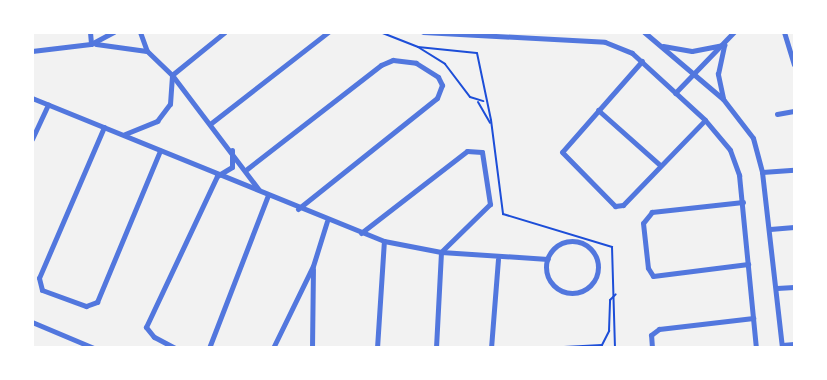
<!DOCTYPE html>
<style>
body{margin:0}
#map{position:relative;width:827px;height:380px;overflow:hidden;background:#f2f2f2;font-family:"Noto Serif",serif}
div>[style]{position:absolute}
.path>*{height:2px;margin:-1px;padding:0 1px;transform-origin:1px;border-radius:1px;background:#1d4ed8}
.minor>*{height:5px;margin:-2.5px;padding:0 2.5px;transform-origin:2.5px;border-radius:2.5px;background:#5277de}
.minor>.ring{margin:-2.5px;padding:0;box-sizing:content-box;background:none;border:5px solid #5277de;border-radius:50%}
span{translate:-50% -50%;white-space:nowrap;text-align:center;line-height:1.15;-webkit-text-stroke:5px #fff;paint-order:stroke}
.frame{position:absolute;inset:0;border:34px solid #fff;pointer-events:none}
</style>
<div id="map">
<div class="path">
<i style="left:380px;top:32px;width:41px;rotate:21.5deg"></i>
<i style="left:418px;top:47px;width:32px;rotate:32deg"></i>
<i style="left:445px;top:64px;width:41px;rotate:52.9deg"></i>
<i style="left:470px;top:97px;width:14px;rotate:17deg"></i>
<i style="left:418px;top:47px;width:59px;rotate:5.8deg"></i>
<i style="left:477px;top:53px;width:68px;rotate:78.2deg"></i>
<i style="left:491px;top:120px;width:95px;rotate:82.7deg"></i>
<i style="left:503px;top:214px;width:114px;rotate:16.8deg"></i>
<i style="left:612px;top:247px;width:101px;rotate:88.3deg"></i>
<i style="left:478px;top:102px;width:24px;rotate:60deg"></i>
<i style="left:545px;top:348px;width:57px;rotate:-3deg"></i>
<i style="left:602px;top:345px;width:16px;rotate:-63deg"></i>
<i style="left:609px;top:331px;width:31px;rotate:-88deg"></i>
<i style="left:610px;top:300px;width:8px;rotate:-45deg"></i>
</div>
<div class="minor">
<i style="left:90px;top:32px;width:12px;rotate:85deg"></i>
<i style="left:140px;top:32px;width:20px;rotate:70deg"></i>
<i style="left:147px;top:51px;width:35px;rotate:44deg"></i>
<i style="left:172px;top:75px;width:144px;rotate:52.9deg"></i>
<i style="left:423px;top:32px;width:182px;rotate:3.1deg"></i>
<i style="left:605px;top:42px;width:29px;rotate:22deg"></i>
<i style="left:632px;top:53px;width:99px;rotate:42.5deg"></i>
<i style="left:705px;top:120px;width:39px;rotate:50deg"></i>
<i style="left:730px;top:150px;width:27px;rotate:70deg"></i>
<i style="left:739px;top:175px;width:174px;rotate:84.4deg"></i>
<i style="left:644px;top:32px;width:104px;rotate:40.3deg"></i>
<i style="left:723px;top:99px;width:49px;rotate:52.4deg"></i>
<i style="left:753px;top:138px;width:35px;rotate:75deg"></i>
<i style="left:762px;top:172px;width:177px;rotate:83.5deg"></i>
<i style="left:784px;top:32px;width:34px;rotate:73deg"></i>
<i style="left:96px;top:44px;width:51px;rotate:7.8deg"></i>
<i style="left:663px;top:46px;width:29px;rotate:10deg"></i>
<i style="left:692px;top:51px;width:33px;rotate:-11deg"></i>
<i style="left:32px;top:51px;width:59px;rotate:-6.8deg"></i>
<i style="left:91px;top:44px;width:26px;rotate:-28deg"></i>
<i style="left:642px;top:61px;width:121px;rotate:131.3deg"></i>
<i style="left:562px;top:152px;width:76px;rotate:45.5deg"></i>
<i style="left:615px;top:206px;width:8px;rotate:-7deg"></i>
<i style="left:623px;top:205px;width:118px;rotate:-46deg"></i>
<i style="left:675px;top:93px;width:85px;rotate:-46deg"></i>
<i style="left:32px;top:98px;width:380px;rotate:22.1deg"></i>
<i style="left:384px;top:241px;width:58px;rotate:10.9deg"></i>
<i style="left:441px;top:252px;width:107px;rotate:3.7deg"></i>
<i style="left:723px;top:98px;width:25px;rotate:-102deg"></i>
<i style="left:718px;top:74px;width:30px;rotate:-78deg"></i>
<i style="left:598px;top:110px;width:83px;rotate:41.6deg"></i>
<i style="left:777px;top:114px;width:17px;rotate:-10deg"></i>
<i style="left:210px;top:124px;width:150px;rotate:-37.9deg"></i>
<i style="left:104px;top:127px;width:164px;rotate:113.3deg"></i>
<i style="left:39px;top:278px;width:12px;rotate:76deg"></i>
<i style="left:42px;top:290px;width:47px;rotate:20deg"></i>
<i style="left:86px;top:306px;width:12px;rotate:-20deg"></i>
<i style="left:97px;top:302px;width:164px;rotate:-67.4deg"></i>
<i style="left:125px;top:134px;width:35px;rotate:-22deg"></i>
<i style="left:157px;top:121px;width:21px;rotate:-53deg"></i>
<i style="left:170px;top:104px;width:29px;rotate:-86deg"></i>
<i style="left:172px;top:75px;width:68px;rotate:-39.1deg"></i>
<i style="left:32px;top:139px;width:38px;rotate:-65deg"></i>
<i style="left:247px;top:169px;width:170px;rotate:-37.8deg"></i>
<i style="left:381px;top:65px;width:13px;rotate:-23deg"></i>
<i style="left:393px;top:60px;width:23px;rotate:7deg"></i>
<i style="left:416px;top:63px;width:26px;rotate:32deg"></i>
<i style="left:438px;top:77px;width:9px;rotate:63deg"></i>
<i style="left:442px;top:85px;width:14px;rotate:111deg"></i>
<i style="left:437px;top:98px;width:178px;rotate:141.4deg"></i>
<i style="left:762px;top:172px;width:32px;rotate:-4deg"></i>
<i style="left:743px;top:202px;width:92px;rotate:173.7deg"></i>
<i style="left:652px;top:212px;width:14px;rotate:129deg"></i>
<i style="left:643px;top:223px;width:45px;rotate:83.7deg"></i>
<i style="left:648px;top:268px;width:9px;rotate:58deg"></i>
<i style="left:653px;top:276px;width:96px;rotate:-7.2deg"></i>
<i style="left:770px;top:229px;width:24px;rotate:-5deg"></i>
<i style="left:361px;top:233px;width:134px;rotate:-37.7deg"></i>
<i style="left:467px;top:151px;width:15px;rotate:4deg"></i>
<i style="left:482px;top:152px;width:53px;rotate:81.3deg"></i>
<i style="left:490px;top:204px;width:69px;rotate:135.6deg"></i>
<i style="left:441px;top:252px;width:96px;rotate:93deg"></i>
<i class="ring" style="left:546px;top:241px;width:47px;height:47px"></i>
<i style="left:777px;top:288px;width:17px;rotate:-3deg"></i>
<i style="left:32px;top:322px;width:67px;rotate:22.8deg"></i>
<i style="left:782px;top:345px;width:12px;rotate:-5deg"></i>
<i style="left:175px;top:348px;width:24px;rotate:-152deg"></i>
<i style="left:154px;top:337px;width:13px;rotate:-129deg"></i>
<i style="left:146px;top:327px;width:167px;rotate:-64.8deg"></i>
<i style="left:217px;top:176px;width:17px;rotate:-31deg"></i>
<i style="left:232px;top:167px;width:17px;rotate:-90deg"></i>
<i style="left:209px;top:348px;width:164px;rotate:-68.9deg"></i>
<i style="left:273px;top:348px;width:91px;rotate:-64deg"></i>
<i style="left:313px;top:266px;width:47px;rotate:-72.7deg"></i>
<i style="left:312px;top:348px;width:79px;rotate:-89.3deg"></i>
<i style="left:377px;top:348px;width:107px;rotate:-86.3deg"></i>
<i style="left:491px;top:348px;width:89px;rotate:-85.5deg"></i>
<i style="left:652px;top:348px;width:13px;rotate:-94deg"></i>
<i style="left:651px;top:335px;width:10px;rotate:-37deg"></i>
<i style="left:659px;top:329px;width:95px;rotate:-6.7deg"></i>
</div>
<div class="frame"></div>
</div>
